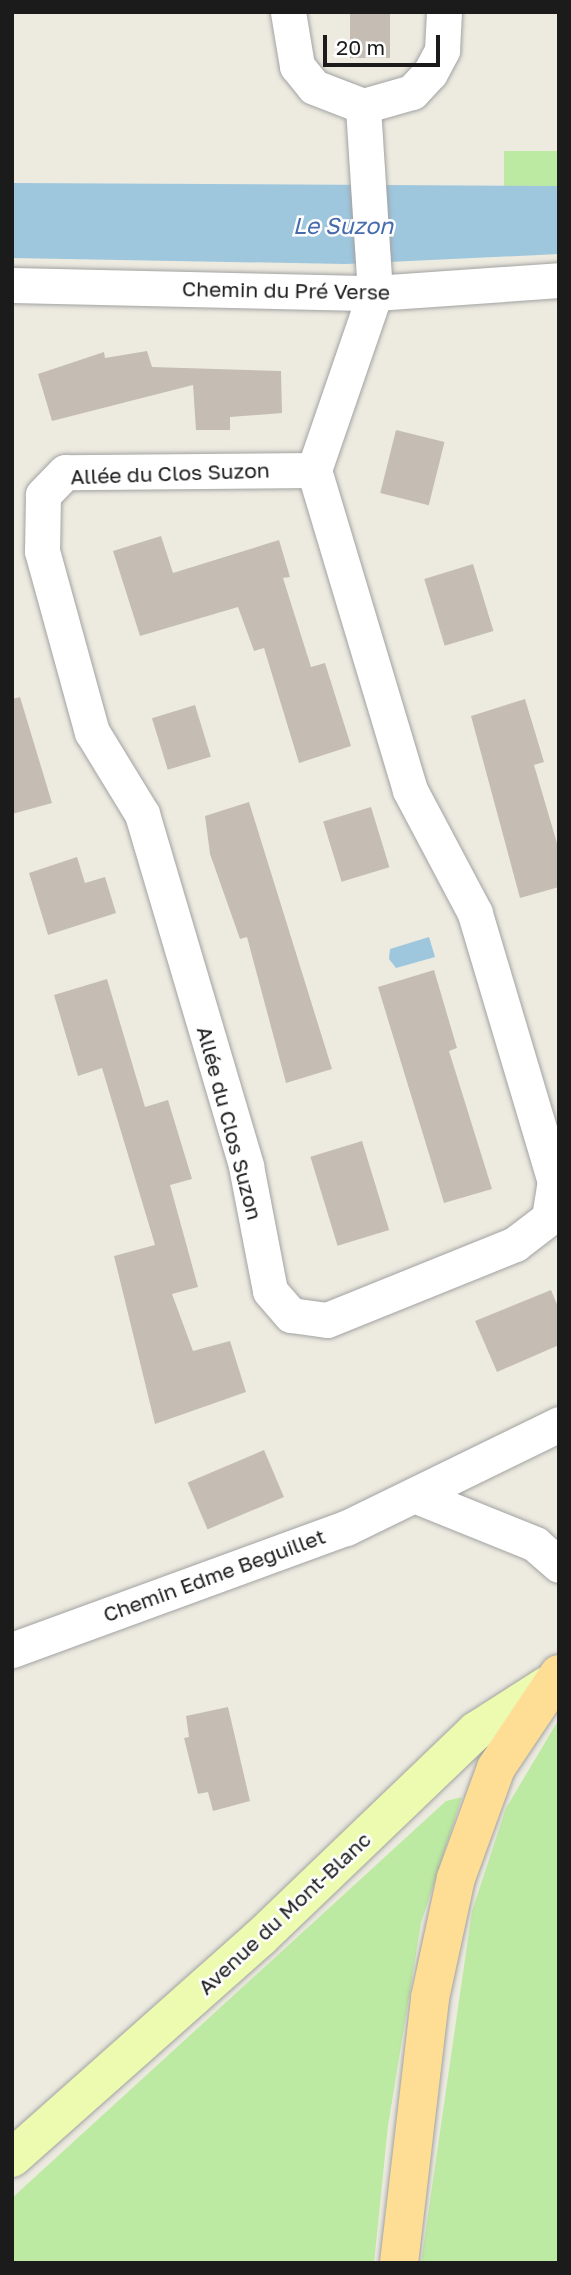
<!DOCTYPE html>
<meta charset="utf-8">
<style>
body{margin:0}
#map{position:relative;width:571px;height:2275px;overflow:hidden;background:#edebe0;font-family:"Golos Text",sans-serif}
div>[style]{position:absolute}
.grass>*{inset:0;background:#bdeaa3;transform-origin:0 0}
.water>*{inset:0;background:#9ec6dd}
.building>*{inset:0;background:#c5bdb3;transform-origin:0 0}
.roads{filter:drop-shadow(0 0 2px #a2a2a2) drop-shadow(0 0 2px #a2a2a2)}
.minor>*{height:35px;margin:-17.5px;padding:0 17.5px;transform-origin:17.5px;border-radius:17.5px;background:#fff}
.secondary>*{height:38px;margin:-19px;padding:0 19px;transform-origin:19px;border-radius:19px;background:#edfbb0}
.primary>*{height:38px;margin:-19px;padding:0 19px;transform-origin:19px;border-radius:19px;background:#fede94}
span{translate:-50% -50%;white-space:nowrap;text-align:center;line-height:1.15;-webkit-text-stroke:5px #fff;paint-order:stroke}
.street-label{font-size:21px;color:#1b1b1b}
.water-label{font-size:23px;color:#466cac;font-style:italic}
.frame{position:absolute;inset:0;border:14px solid #1b1b1b;pointer-events:none}
.scale{position:absolute;left:323px;top:35px;width:117px;height:32px;box-sizing:border-box;border:4px solid #1b1b1b;border-top:0;padding-left:9px;font-size:21px;line-height:24px;white-space:nowrap;color:#1b1b1b;-webkit-text-stroke:5px #fff;paint-order:stroke}
</style>
<div id="map">
<div class="grass">
<i style="left:559px;top:151px;width:35px;height:55px;rotate:90deg"></i>
<i style="clip-path:polygon(559px 1719px,559px 2263px,421px 2263px,472px 1911px,506px 1808px)"></i>
<i style="clip-path:polygon(462px 1797px,421px 1923px,388px 2126px,374px 2263px,12px 2263px,12px 2198px,446px 1801px)"></i>
</div>
<div class="water">
<i style="clip-path:polygon(12px 183px,559px 186px,559px 254px,346px 264px,12px 258px)"></i>
<i style="clip-path:polygon(429px 937px,435px 957px,396px 968px,389px 959px,390px 949px)"></i>
</div>
<div class="building">
<i style="left:350px;top:12px;width:40px;height:46px"></i>
<i style="clip-path:polygon(147px 351px,152px 367px,281px 371px,282px 413px,230px 417px,230px 430px,196px 430px,193px 385px,52px 421px,38px 374px,104px 352px,105px 358px)"></i>
<i style="left:396px;top:430px;width:50px;height:65px;rotate:14deg"></i>
<i style="clip-path:polygon(161px 536px,173px 573px,279px 540px,290px 577px,283px 578px,311px 667px,325px 663px,351px 746px,299px 763px,264px 648px,254px 651px,238px 607px,140px 636px,113px 551px)"></i>
<i style="left:473px;top:564px;width:70px;height:51px;rotate:73deg"></i>
<i style="clip-path:polygon(20px 697px,52px 803px,12px 814px,12px 699px)"></i>
<i style="clip-path:polygon(525px 699px,544px 762px,534px 765px,559px 850px,559px 887px,520px 898px,471px 716px)"></i>
<i style="left:195px;top:705px;width:54px;height:45px;rotate:73deg"></i>
<i style="clip-path:polygon(249px 802px,332px 1069px,286px 1083px,247px 937px,240px 939px,210px 854px,205px 816px)"></i>
<i style="left:371px;top:807px;width:63px;height:50px;rotate:73deg"></i>
<i style="clip-path:polygon(77px 857px,85px 883px,105px 877px,116px 913px,48px 935px,29px 873px)"></i>
<i style="clip-path:polygon(434px 970px,457px 1048px,449px 1051px,492px 1189px,444px 1203px,378px 987px)"></i>
<i style="clip-path:polygon(107px 979px,145px 1107px,168px 1100px,192px 1179px,170px 1185px,198px 1287px,172px 1294px,193px 1351px,230px 1341px,246px 1392px,155px 1424px,114px 1256px,155px 1245px,102px 1068px,78px 1076px,54px 995px)"></i>
<i style="left:362px;top:1141px;width:93px;height:54px;rotate:73deg"></i>
<i style="clip-path:polygon(551px 1290px,559px 1309px,559px 1345px,497px 1372px,475px 1321px)"></i>
<i style="left:264px;top:1450px;width:51px;height:83px;rotate:67deg"></i>
<i style="clip-path:polygon(228px 1707px,250px 1801px,213px 1811px,208px 1792px,198px 1794px,184px 1738px,189px 1737px,186px 1716px)"></i>
</div>
<div class="roads">
<div class="minor">
<i style="left:288px;top:12px;width:55px;rotate:80.5deg"></i>
<i style="left:297px;top:66px;width:27px;rotate:51deg"></i>
<i style="left:314px;top:87px;width:53px;rotate:21.2deg"></i>
<i style="left:363px;top:106px;width:51px;rotate:-15.9deg"></i>
<i style="left:412px;top:92px;width:26px;rotate:-47deg"></i>
<i style="left:430px;top:73px;width:26px;rotate:-62deg"></i>
<i style="left:442px;top:50px;width:38px;rotate:-87deg"></i>
<i style="left:12px;top:285px;width:363px;rotate:1.3deg"></i>
<i style="left:375px;top:293px;width:184px;rotate:-4deg"></i>
<i style="left:314px;top:470px;width:249px;rotate:179.5deg"></i>
<i style="left:65px;top:472px;width:32px;rotate:134deg"></i>
<i style="left:43px;top:495px;width:56px;rotate:91deg"></i>
<i style="left:42px;top:551px;width:188px;rotate:74.6deg"></i>
<i style="left:92px;top:732px;width:96px;rotate:58.6deg"></i>
<i style="left:142px;top:814px;width:367px;rotate:73.5deg"></i>
<i style="left:246px;top:1166px;width:127px;rotate:79.1deg"></i>
<i style="left:270px;top:1291px;width:32px;rotate:49deg"></i>
<i style="left:291px;top:1315px;width:36px;rotate:8deg"></i>
<i style="left:327px;top:1320px;width:203px;rotate:-22deg"></i>
<i style="left:515px;top:1244px;width:43px;rotate:-37.4deg"></i>
<i style="left:549px;top:1218px;width:36px;rotate:-81deg"></i>
<i style="left:555px;top:1182px;width:281px;rotate:-106.6deg"></i>
<i style="left:475px;top:913px;width:139px;rotate:-117.9deg"></i>
<i style="left:410px;top:790px;width:334px;rotate:-106.7deg"></i>
<i style="left:314px;top:470px;width:187px;rotate:-71deg"></i>
<i style="left:375px;top:293px;width:187px;rotate:-93.7deg"></i>
<i style="left:414px;top:1495px;width:131px;rotate:22deg"></i>
<i style="left:535px;top:1544px;width:32px;rotate:41deg"></i>
<i style="left:12px;top:1650px;width:356px;rotate:-20.1deg"></i>
<i style="left:346px;top:1528px;width:237px;rotate:-26deg"></i>
</div>
<div class="secondary">
<i style="left:12px;top:2158px;width:332px;rotate:-41.6deg"></i>
<i style="left:260px;top:1938px;width:299px;rotate:-43.8deg"></i>
<i style="left:476px;top:1731px;width:83px;rotate:-32.7deg"></i>
</div>
<div class="primary">
<i style="left:399px;top:2263px;width:267px;rotate:-83.3deg"></i>
<i style="left:430px;top:1998px;width:123px;rotate:-77.8deg"></i>
<i style="left:456px;top:1878px;width:117px;rotate:-70deg"></i>
<i style="left:496px;top:1768px;width:113px;rotate:-56.2deg"></i>
</div>
</div>
<div class="street-label">
<span style="left:286px;top:290px;rotate:1deg">Chemin du Pré Verse</span>
<span style="left:170px;top:473px;rotate:-2deg">Allée du Clos Suzon</span>
<span style="left:230px;top:1123px;rotate:75deg">Allée du Clos Suzon</span>
<span style="left:214px;top:1575px;rotate:-20deg">Chemin Edme Beguillet</span>
<span style="left:284px;top:1913px;rotate:-43deg">Avenue du Mont-Blanc</span>
</div>
<div class="water-label">
<span style="left:343px;top:225px">Le Suzon</span>
</div>
<div class="frame"></div>
<div class="scale">20 m</div>
</div>
